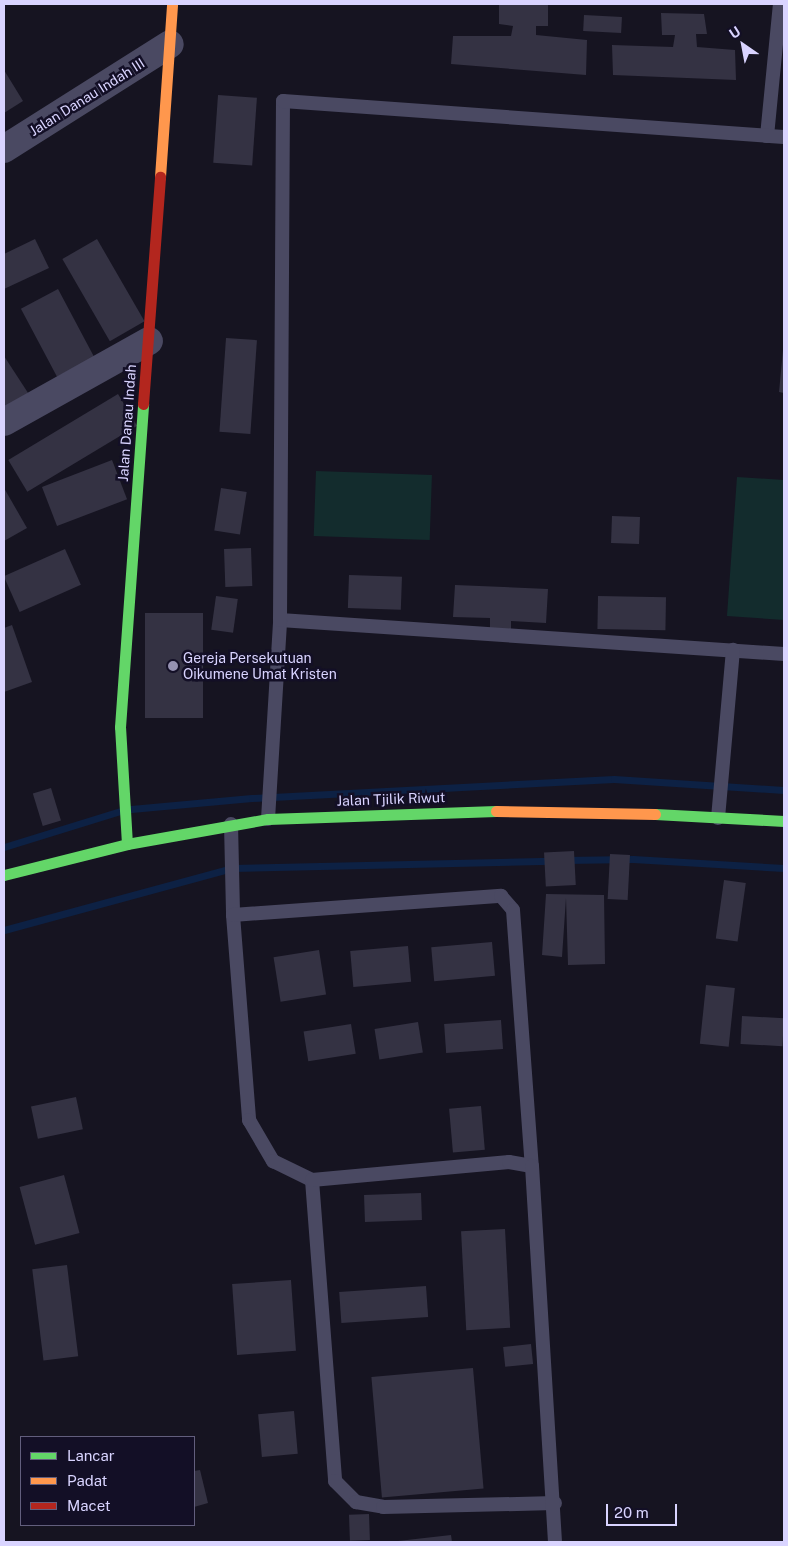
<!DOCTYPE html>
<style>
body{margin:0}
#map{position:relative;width:788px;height:1546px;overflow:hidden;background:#161421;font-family:"Public Sans",sans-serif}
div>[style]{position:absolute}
.green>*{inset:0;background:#132c2d;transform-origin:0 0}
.stream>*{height:7px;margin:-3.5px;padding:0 3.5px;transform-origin:3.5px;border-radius:3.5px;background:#0d2144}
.building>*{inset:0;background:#343243;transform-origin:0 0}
.lane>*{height:14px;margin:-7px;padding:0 7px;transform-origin:7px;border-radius:7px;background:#4a4962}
.street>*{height:28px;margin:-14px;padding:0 14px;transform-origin:14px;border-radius:14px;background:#4a4962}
.fast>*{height:11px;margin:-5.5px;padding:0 5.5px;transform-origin:5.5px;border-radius:5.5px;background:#63d668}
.slow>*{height:11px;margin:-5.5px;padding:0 5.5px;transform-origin:5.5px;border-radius:5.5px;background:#ff974d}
.jam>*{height:11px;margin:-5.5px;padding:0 5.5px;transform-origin:5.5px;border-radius:5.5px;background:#b3261e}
.dots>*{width:14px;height:14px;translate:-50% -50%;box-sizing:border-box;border:2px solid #130f26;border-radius:50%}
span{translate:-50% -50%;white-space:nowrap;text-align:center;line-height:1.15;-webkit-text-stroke:5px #130f26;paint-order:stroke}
.street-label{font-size:14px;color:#d9d4ff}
.poi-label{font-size:14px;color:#d9d4ff}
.left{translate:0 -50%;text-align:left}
.frame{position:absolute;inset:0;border:5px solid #d9d4ff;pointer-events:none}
.legend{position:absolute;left:20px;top:1436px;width:175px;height:90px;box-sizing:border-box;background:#130f26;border:1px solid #625e7d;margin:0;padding:6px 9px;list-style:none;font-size:15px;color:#d9d4ff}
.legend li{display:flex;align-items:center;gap:10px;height:25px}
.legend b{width:25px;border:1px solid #625e7d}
.north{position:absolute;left:718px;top:20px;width:50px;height:50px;-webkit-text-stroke:4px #130f26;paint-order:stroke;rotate:327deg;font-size:14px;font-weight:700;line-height:20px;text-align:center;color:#d9d4ff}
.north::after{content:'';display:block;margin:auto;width:18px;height:22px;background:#d9d4ff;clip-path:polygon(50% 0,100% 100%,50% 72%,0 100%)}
.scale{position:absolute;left:606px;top:1504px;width:71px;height:22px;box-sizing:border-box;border:2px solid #d9d4ff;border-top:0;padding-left:6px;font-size:15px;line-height:18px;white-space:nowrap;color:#d9d4ff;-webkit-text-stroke:4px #130f26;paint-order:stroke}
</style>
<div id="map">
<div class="green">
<i style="left:316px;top:471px;width:116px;height:65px;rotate:2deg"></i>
<i style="clip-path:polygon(737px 477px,784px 480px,784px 620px,727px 616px)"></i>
</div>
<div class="stream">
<i style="left:131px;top:809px;width:121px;rotate:-5.2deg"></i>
<i style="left:252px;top:798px;width:362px;rotate:-3deg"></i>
<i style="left:614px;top:779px;width:170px;rotate:3.7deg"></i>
<i style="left:4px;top:847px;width:121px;rotate:-17.2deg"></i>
<i style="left:565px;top:860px;width:68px;rotate:-0.8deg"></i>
<i style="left:633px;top:859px;width:151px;rotate:3.4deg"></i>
<i style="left:4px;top:930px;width:236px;rotate:-15.2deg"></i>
<i style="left:232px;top:868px;width:320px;rotate:-1.3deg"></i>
</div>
<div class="building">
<i style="clip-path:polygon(499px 4px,548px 4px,548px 26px,536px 26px,536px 35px,587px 40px,586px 75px,451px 64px,453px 36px,511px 36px,513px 26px,499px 24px)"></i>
<i style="clip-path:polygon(661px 13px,704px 14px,707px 34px,696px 34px,697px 47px,735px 50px,736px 80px,613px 75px,612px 45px,673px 47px,675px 35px,662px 35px)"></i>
<i style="left:584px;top:15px;width:38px;height:16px;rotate:3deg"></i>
<i style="clip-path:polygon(4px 70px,23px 101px,4px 113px)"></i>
<i style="left:218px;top:95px;width:39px;height:68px;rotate:4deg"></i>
<i style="clip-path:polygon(35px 239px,49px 268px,4px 289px,4px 254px)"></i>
<i style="left:97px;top:239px;width:95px;height:40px;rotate:60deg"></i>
<i style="left:58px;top:289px;width:77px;height:42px;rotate:62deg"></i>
<i style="left:226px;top:338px;width:31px;height:94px;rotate:4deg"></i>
<i style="clip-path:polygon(783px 350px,784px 350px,784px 393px,779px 392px)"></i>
<i style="clip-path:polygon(4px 356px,32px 399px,4px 416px)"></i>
<i style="left:118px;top:394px;width:37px;height:128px;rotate:59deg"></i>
<i style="left:112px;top:460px;width:42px;height:75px;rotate:69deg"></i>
<i style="clip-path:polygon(4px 488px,27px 528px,4px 541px)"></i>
<i style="left:221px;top:488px;width:26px;height:43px;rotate:9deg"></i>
<i style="left:612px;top:516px;width:28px;height:27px;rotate:2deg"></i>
<i style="left:251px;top:548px;width:38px;height:27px;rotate:88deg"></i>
<i style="left:65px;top:549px;width:39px;height:67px;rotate:66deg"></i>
<i style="left:349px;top:575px;width:53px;height:33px;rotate:2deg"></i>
<i style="clip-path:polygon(455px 585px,548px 589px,546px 623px,511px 621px,511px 631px,490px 630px,490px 618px,453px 617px)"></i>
<i style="left:216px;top:596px;width:22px;height:34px;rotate:8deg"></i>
<i style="left:598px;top:596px;width:68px;height:33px;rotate:1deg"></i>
<i style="left:145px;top:613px;width:58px;height:105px"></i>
<i style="clip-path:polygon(12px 625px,32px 682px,4px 692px,4px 628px)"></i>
<i style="left:51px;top:788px;width:34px;height:19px;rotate:73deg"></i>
<i style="left:574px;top:851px;width:34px;height:30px;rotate:87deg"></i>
<i style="left:610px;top:854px;width:20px;height:45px;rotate:3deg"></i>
<i style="left:724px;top:880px;width:22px;height:59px;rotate:8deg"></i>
<i style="clip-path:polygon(546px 894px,604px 895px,605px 964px,568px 965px,566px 898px,562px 957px,542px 955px)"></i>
<i style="left:492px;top:942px;width:34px;height:61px;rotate:85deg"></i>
<i style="left:408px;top:946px;width:36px;height:58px;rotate:85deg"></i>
<i style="left:319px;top:950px;width:45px;height:46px;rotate:81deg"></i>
<i style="left:706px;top:985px;width:29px;height:59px;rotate:6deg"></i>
<i style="left:742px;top:1016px;width:42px;height:28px;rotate:3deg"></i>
<i style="left:501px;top:1020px;width:29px;height:57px;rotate:86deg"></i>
<i style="left:418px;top:1022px;width:31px;height:44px;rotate:81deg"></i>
<i style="left:351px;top:1024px;width:30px;height:48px;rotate:81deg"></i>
<i style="left:76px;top:1097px;width:33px;height:46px;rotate:78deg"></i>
<i style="left:481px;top:1106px;width:44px;height:32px;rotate:85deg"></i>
<i style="left:64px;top:1175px;width:60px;height:46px;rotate:75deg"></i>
<i style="left:421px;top:1193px;width:27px;height:57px;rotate:88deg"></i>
<i style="left:505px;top:1229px;width:99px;height:44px;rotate:87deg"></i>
<i style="left:67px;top:1265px;width:92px;height:35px;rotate:83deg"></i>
<i style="left:291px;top:1280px;width:71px;height:59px;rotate:86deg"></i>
<i style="left:426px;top:1286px;width:31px;height:87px;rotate:86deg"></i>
<i style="left:531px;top:1344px;width:20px;height:28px;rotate:84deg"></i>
<i style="left:473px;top:1368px;width:121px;height:102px;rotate:85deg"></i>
<i style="left:294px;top:1411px;width:43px;height:36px;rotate:85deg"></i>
<i style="clip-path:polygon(200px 1470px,208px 1503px,194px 1507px,194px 1471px)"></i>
<i style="left:369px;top:1514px;width:26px;height:20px;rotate:88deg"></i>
<i style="clip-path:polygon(451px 1535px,452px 1542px,398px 1542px,398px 1541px)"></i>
</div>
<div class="lane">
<i style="left:767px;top:136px;width:133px;rotate:-84.4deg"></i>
<i style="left:280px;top:620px;width:505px;rotate:3.86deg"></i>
<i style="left:718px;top:818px;width:169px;rotate:-84.9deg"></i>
<i style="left:268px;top:819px;width:199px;rotate:-86.5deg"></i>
<i style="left:280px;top:620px;width:519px;rotate:-89.67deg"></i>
<i style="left:283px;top:101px;width:502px;rotate:4.11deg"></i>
<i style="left:231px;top:824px;width:91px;rotate:88.7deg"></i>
<i style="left:233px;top:915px;width:206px;rotate:85.5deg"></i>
<i style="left:249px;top:1120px;width:48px;rotate:59.7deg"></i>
<i style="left:273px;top:1161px;width:43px;rotate:26deg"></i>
<i style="left:312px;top:1180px;width:302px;rotate:85.6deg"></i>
<i style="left:335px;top:1481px;width:30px;rotate:45deg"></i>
<i style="left:356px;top:1502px;width:27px;rotate:10deg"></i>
<i style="left:383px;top:1507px;width:172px;rotate:-1.3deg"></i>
<i style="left:233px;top:915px;width:269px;rotate:-4.1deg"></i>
<i style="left:501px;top:896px;width:18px;rotate:49deg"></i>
<i style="left:513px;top:910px;width:257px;rotate:85.8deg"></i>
<i style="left:312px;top:1180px;width:198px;rotate:-5.2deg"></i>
<i style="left:509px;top:1162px;width:23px;rotate:10deg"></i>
<i style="left:532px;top:1166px;width:377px;rotate:86.5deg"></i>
</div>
<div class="street">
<i style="left:4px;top:149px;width:196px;rotate:-32.3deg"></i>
<i style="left:4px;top:422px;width:166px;rotate:-29.2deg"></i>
</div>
<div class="fast">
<i style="left:655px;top:814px;width:129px;rotate:3.1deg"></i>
<i style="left:127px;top:844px;width:117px;rotate:-93.4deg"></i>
<i style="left:120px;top:727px;width:324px;rotate:-85.9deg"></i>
<i style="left:4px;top:875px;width:127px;rotate:-14.1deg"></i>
<i style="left:127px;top:844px;width:143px;rotate:-10.1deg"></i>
<i style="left:268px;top:819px;width:228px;rotate:-2deg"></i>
</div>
<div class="slow">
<i style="left:160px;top:177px;width:173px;rotate:-86deg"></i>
<i style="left:496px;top:811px;width:159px;rotate:1.1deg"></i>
</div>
<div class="jam">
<i style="left:143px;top:404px;width:228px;rotate:-85.7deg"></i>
</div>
<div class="dots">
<i style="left:173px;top:666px;background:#9591b1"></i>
</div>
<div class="street-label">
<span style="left:87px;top:97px;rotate:-32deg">Jalan Danau Indah III</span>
<span style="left:127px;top:423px;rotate:-86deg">Jalan Danau Indah</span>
<span style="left:391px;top:799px;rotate:-2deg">Jalan Tjilik Riwut</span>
</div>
<div class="poi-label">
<span class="left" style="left:183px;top:666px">Gereja Persekutuan<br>Oikumene Umat Kristen</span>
</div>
<div class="frame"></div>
<ul class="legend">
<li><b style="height:6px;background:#63d668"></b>Lancar</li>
<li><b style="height:6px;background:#ff974d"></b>Padat</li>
<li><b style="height:6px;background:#b3261e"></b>Macet</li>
</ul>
<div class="north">U</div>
<div class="scale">20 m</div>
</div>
